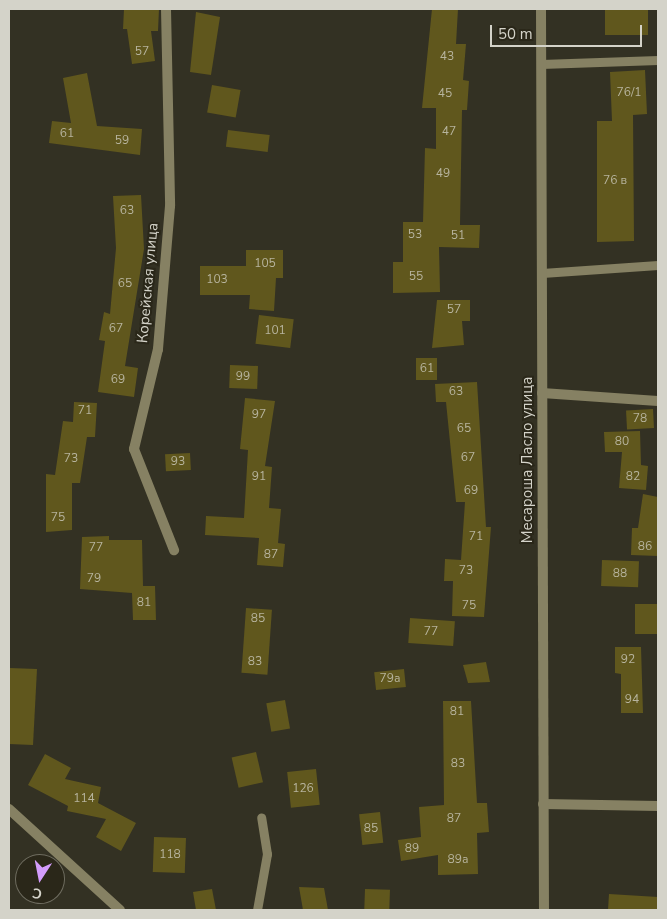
<!DOCTYPE html>
<meta charset="utf-8">
<style>
body{margin:0}
#map{position:relative;width:667px;height:919px;overflow:hidden;background:#333123;font-family:"Nunito Sans",sans-serif}
div>[style]{position:absolute}
.building>*{inset:0;background:#60571d;transform-origin:0 0}
.service>*{height:9px;margin:-4.5px;padding:0 4.5px;transform-origin:4.5px;border-radius:4.5px;background:#868163}
.minor>*{height:10px;margin:-5px;padding:0 5px;transform-origin:5px;border-radius:5px;background:#868163}
.tertiary>*{height:10px;margin:-5px;padding:0 5px;transform-origin:5px;border-radius:5px;background:#868163}
span{translate:-50% -50%;white-space:nowrap;text-align:center;line-height:1.15;-webkit-text-stroke:4px #2a2719;paint-order:stroke}
.number-label{font-size:12px;color:#b7b49e}
.number-label span{-webkit-text-stroke-width:0}
.street-label{font-size:15px;color:#d4d3c9}
.frame{position:absolute;inset:0;border:10px solid #d4d3c9;pointer-events:none}
.north{position:absolute;left:15px;top:854px;width:50px;height:50px;box-sizing:border-box;background:#2a2719;border:1px solid #6e6c5f;border-radius:50%;rotate:191deg;font-size:14px;font-weight:700;line-height:20px;text-align:center;color:#d4d3c9}
.north::after{content:'';display:block;margin:auto;width:18px;height:22px;background:#d39cfc;clip-path:polygon(50% 0,100% 100%,50% 72%,0 100%)}
.scale{position:absolute;left:490px;top:25px;width:152px;height:22px;box-sizing:border-box;border:2px solid #d4d3c9;border-top:0;padding-left:6px;font-size:15px;line-height:18px;white-space:nowrap;color:#d4d3c9;-webkit-text-stroke:4px #2a2719;paint-order:stroke}
</style>
<div id="map">
<div class="building">
<i style="clip-path:polygon(124px 9px,159px 9px,158px 31px,151px 31px,155px 61px,132px 64px,127px 29px,123px 29px)"></i>
<i style="clip-path:polygon(432px 9px,458px 9px,456px 44px,466px 44px,463px 80px,469px 81px,467px 110px,462px 110px,460px 225px,480px 225px,479px 248px,439px 247px,440px 292px,393px 293px,393px 262px,403px 262px,403px 222px,423px 222px,425px 148px,436px 149px,436px 108px,422px 108px)"></i>
<i style="left:605px;top:9px;width:43px;height:26px"></i>
<i style="clip-path:polygon(196px 12px,220px 17px,211px 75px,190px 72px)"></i>
<i style="clip-path:polygon(645px 70px,647px 114px,633px 115px,634px 241px,597px 242px,597px 121px,612px 121px,610px 72px)"></i>
<i style="clip-path:polygon(87px 73px,97px 126px,142px 129px,140px 155px,49px 143px,52px 121px,71px 123px,63px 78px)"></i>
<i style="left:212px;top:85px;width:29px;height:28px;rotate:10deg"></i>
<i style="left:228px;top:130px;width:42px;height:17px;rotate:7deg"></i>
<i style="clip-path:polygon(141px 195px,144px 249px,125px 366px,138px 368px,134px 397px,98px 392px,105px 341px,99px 340px,104px 312px,110px 314px,116px 248px,113px 196px)"></i>
<i style="clip-path:polygon(246px 250px,283px 250px,283px 278px,276px 278px,274px 311px,249px 309px,250px 295px,200px 295px,200px 266px,246px 266px)"></i>
<i style="clip-path:polygon(437px 300px,470px 300px,470px 321px,462px 321px,464px 345px,432px 348px)"></i>
<i style="left:259px;top:315px;width:35px;height:29px;rotate:7deg"></i>
<i style="left:416px;top:358px;width:21px;height:22px"></i>
<i style="left:230px;top:365px;width:28px;height:23px;rotate:2deg"></i>
<i style="clip-path:polygon(477px 382px,486px 527px,491px 527px,484px 617px,452px 616px,453px 581px,444px 581px,445px 559px,461px 560px,465px 502px,456px 502px,446px 402px,436px 402px,435px 384px)"></i>
<i style="clip-path:polygon(245px 398px,275px 401px,265px 466px,272px 467px,269px 508px,281px 509px,278px 543px,285px 544px,283px 567px,257px 565px,259px 538px,205px 535px,206px 516px,244px 518px,248px 450px,240px 449px)"></i>
<i style="clip-path:polygon(74px 402px,97px 403px,95px 437px,87px 437px,80px 483px,72px 483px,72px 469px,72px 530px,46px 532px,46px 474px,55px 475px,63px 421px,73px 422px)"></i>
<i style="left:653px;top:409px;width:19px;height:27px;rotate:87deg"></i>
<i style="clip-path:polygon(640px 431px,641px 465px,648px 466px,646px 490px,619px 488px,622px 452px,605px 452px,604px 432px)"></i>
<i style="left:190px;top:453px;width:17px;height:25px;rotate:87deg"></i>
<i style="clip-path:polygon(643px 494px,658px 497px,658px 556px,631px 555px,632px 528px,638px 528px)"></i>
<i style="clip-path:polygon(109px 536px,109px 540px,142px 540px,143px 586px,155px 586px,156px 620px,133px 620px,132px 593px,80px 589px,82px 537px)"></i>
<i style="left:602px;top:560px;width:37px;height:26px;rotate:2deg"></i>
<i style="left:635px;top:604px;width:23px;height:30px"></i>
<i style="left:246px;top:608px;width:26px;height:65px;rotate:4deg"></i>
<i style="left:410px;top:618px;width:45px;height:25px;rotate:4deg"></i>
<i style="clip-path:polygon(615px 647px,641px 647px,643px 713px,621px 713px,621px 674px,615px 673px)"></i>
<i style="clip-path:polygon(486px 662px,490px 682px,468px 683px,463px 665px)"></i>
<i style="clip-path:polygon(9px 668px,37px 669px,33px 745px,9px 744px)"></i>
<i style="left:404px;top:669px;width:18px;height:30px;rotate:84deg"></i>
<i style="left:285px;top:700px;width:29px;height:19px;rotate:80deg"></i>
<i style="clip-path:polygon(443px 701px,471px 701px,477px 803px,487px 803px,489px 832px,477px 833px,478px 874px,438px 875px,438px 855px,401px 861px,398px 840px,421px 837px,419px 807px,444px 805px)"></i>
<i style="left:256px;top:752px;width:31px;height:25px;rotate:77deg"></i>
<i style="clip-path:polygon(45px 754px,71px 768px,65px 779px,101px 787px,98px 803px,136px 823px,121px 851px,96px 837px,106px 819px,67px 811px,68px 806px,28px 785px)"></i>
<i style="left:316px;top:769px;width:36px;height:29px;rotate:84deg"></i>
<i style="left:380px;top:812px;width:31px;height:21px;rotate:84deg"></i>
<i style="left:154px;top:837px;width:32px;height:35px;rotate:2deg"></i>
<i style="clip-path:polygon(299px 887px,324px 888px,328px 910px,303px 910px)"></i>
<i style="clip-path:polygon(212px 889px,216px 910px,196px 910px,193px 892px)"></i>
<i style="left:365px;top:889px;width:25px;height:21px;rotate:2deg"></i>
<i style="clip-path:polygon(609px 894px,658px 897px,658px 910px,608px 910px)"></i>
</div>
<div class="service">
<i style="left:541px;top:64px;width:117px;rotate:-2deg"></i>
<i style="left:542px;top:273px;width:116px;rotate:-3.9deg"></i>
<i style="left:257px;top:910px;width:57px;rotate:-79.9deg"></i>
<i style="left:267px;top:854px;width:37px;rotate:-99deg"></i>
</div>
<div class="minor">
<i style="left:166px;top:9px;width:197px;rotate:88.8deg"></i>
<i style="left:170px;top:206px;width:144px;rotate:94.8deg"></i>
<i style="left:158px;top:349px;width:103px;rotate:103.5deg"></i>
<i style="left:134px;top:449px;width:109px;rotate:68.4deg"></i>
<i style="left:542px;top:393px;width:116px;rotate:3.9deg"></i>
<i style="left:543px;top:804px;width:115px;rotate:1deg"></i>
<i style="left:9px;top:809px;width:150px;rotate:42.3deg"></i>
</div>
<div class="tertiary">
<i style="left:541px;top:9px;width:901px;rotate:89.81deg"></i>
</div>
<div class="number-label">
<span style="left:142px;top:52px">57</span>
<span style="left:447px;top:57px">43</span>
<span style="left:629px;top:93px">76/1</span>
<span style="left:445px;top:94px">45</span>
<span style="left:449px;top:132px">47</span>
<span style="left:67px;top:134px">61</span>
<span style="left:122px;top:141px">59</span>
<span style="left:443px;top:174px">49</span>
<span style="left:615px;top:181px">76 в</span>
<span style="left:127px;top:211px">63</span>
<span style="left:415px;top:235px">53</span>
<span style="left:458px;top:236px">51</span>
<span style="left:265px;top:264px">105</span>
<span style="left:416px;top:277px">55</span>
<span style="left:217px;top:280px">103</span>
<span style="left:125px;top:284px">65</span>
<span style="left:454px;top:310px">57</span>
<span style="left:116px;top:329px">67</span>
<span style="left:275px;top:331px">101</span>
<span style="left:427px;top:369px">61</span>
<span style="left:243px;top:377px">99</span>
<span style="left:118px;top:380px">69</span>
<span style="left:456px;top:392px">63</span>
<span style="left:85px;top:411px">71</span>
<span style="left:259px;top:415px">97</span>
<span style="left:640px;top:419px">78</span>
<span style="left:464px;top:429px">65</span>
<span style="left:622px;top:442px">80</span>
<span style="left:468px;top:458px">67</span>
<span style="left:71px;top:459px">73</span>
<span style="left:178px;top:462px">93</span>
<span style="left:259px;top:477px">91</span>
<span style="left:633px;top:477px">82</span>
<span style="left:471px;top:491px">69</span>
<span style="left:58px;top:518px">75</span>
<span style="left:476px;top:537px">71</span>
<span style="left:645px;top:547px">86</span>
<span style="left:96px;top:548px">77</span>
<span style="left:271px;top:555px">87</span>
<span style="left:466px;top:571px">73</span>
<span style="left:620px;top:574px">88</span>
<span style="left:94px;top:579px">79</span>
<span style="left:144px;top:603px">81</span>
<span style="left:469px;top:606px">75</span>
<span style="left:258px;top:619px">85</span>
<span style="left:431px;top:632px">77</span>
<span style="left:628px;top:660px">92</span>
<span style="left:255px;top:662px">83</span>
<span style="left:390px;top:679px">79а</span>
<span style="left:632px;top:700px">94</span>
<span style="left:457px;top:712px">81</span>
<span style="left:458px;top:764px">83</span>
<span style="left:303px;top:789px">126</span>
<span style="left:84px;top:799px">114</span>
<span style="left:454px;top:819px">87</span>
<span style="left:371px;top:829px">85</span>
<span style="left:412px;top:849px">89</span>
<span style="left:170px;top:855px">118</span>
<span style="left:458px;top:860px">89а</span>
</div>
<div class="street-label">
<span style="left:148px;top:283px;rotate:-85deg">Корейская улица</span>
<span style="left:528px;top:460px;rotate:-90deg">Месароша Ласло улица</span>
</div>
<div class="frame"></div>
<div class="north">С</div>
<div class="scale">50 m</div>
</div>
